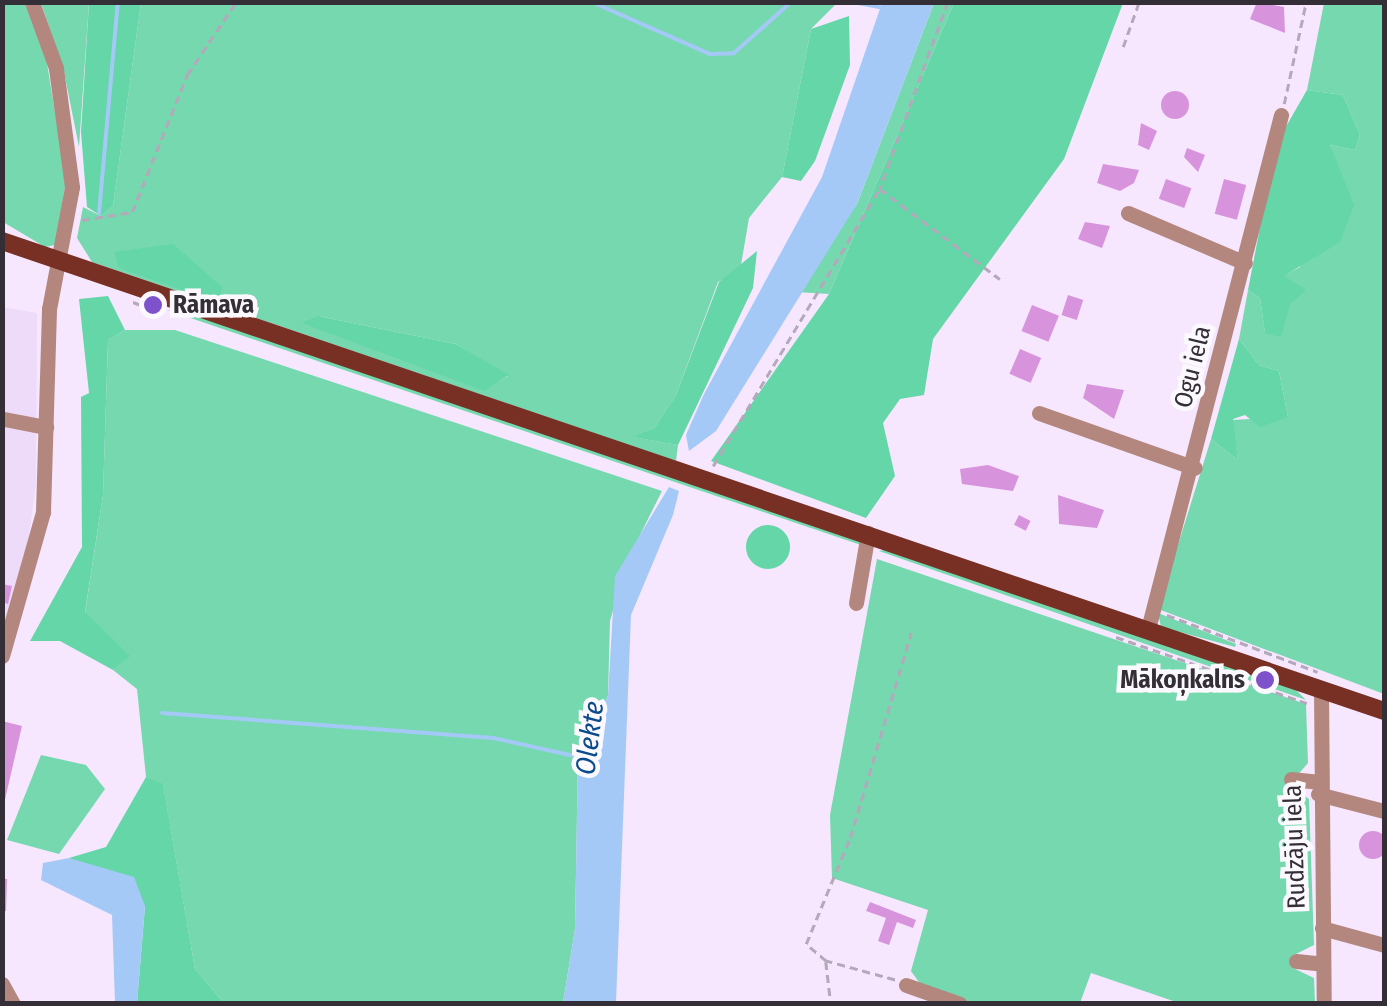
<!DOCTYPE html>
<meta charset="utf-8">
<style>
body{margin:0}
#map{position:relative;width:1387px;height:1006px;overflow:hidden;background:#f6e7ff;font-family:"Fira Sans Condensed",sans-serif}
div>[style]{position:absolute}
.built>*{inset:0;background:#eedaf9}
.green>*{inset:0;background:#76d8af}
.forest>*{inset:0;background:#64d6a8}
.round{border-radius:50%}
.water>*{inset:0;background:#a4c9f6}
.stream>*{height:4px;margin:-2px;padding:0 2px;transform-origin:2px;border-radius:2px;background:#a4c9f6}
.building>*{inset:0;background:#d794dd;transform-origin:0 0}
.path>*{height:2.5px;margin-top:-1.25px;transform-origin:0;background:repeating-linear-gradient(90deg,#b4a8bb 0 8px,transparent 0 13px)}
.minor>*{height:15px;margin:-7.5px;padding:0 7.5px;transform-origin:7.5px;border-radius:7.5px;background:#b3877e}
.major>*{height:18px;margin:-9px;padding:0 9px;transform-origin:9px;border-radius:9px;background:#793024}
.dots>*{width:28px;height:28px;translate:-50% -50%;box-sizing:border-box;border:5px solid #fcf9fe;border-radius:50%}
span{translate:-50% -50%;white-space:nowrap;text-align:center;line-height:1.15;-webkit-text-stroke:9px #fcf9fe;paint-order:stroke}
.poi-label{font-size:25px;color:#342e37;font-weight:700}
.left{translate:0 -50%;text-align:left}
.right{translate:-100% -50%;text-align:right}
.street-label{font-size:25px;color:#342e37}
.water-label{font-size:28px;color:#0a4b8c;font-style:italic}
.frame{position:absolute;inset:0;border:5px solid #342e37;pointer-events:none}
</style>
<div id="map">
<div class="built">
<i style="clip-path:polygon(3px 307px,37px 313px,36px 482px,25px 565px,3px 626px)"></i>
</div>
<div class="green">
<i style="clip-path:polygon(3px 3px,25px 3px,47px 63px,66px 181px,55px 245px,45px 247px,3px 222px)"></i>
<i style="clip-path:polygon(41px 3px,89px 3px,79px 147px,63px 67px)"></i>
<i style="clip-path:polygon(evenodd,141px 3px,837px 3px,811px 29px,782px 177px,749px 218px,740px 271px,718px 282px,676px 395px,654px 428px,633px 437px,678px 445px,676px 461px,92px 262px,77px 238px,83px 207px,101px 216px,113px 206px,141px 3px,318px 316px,456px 344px,508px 376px,484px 390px,318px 316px)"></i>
<i style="clip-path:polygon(934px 3px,954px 3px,829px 294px,796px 292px,857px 204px)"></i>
<i style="clip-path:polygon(1324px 3px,1384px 3px,1384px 694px,1158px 609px,1211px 439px,1238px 460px,1232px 420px,1288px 417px,1279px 371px,1259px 365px,1239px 339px,1248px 290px,1260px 298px,1265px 332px,1283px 276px,1300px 267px,1337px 166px,1330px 145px,1355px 150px,1360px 135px,1343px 95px,1307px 90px)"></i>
<i style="clip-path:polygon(167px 310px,214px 320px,858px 540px,861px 545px)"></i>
<i style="clip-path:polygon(125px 330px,175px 330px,662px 491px,626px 563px,610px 621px,608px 696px,578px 757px,575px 929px,563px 1003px,224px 1003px,195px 969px,163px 785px,146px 777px,137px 689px,113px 670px,129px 656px,85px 613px,103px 495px,108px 340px)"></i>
<i style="clip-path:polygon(889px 549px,1292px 686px,1306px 700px,879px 551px)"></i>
<i style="clip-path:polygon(877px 559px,1306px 704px,1308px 763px,1289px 785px,1309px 799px,1314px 945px,1294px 955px,1293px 968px,1314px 978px,1315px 1003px,1179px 1003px,1091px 973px,1080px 1003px,973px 1003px,921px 985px,911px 971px,928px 910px,832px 878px,830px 815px)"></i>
<i style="clip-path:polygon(1158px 613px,1236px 644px,1235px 647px,1161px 627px)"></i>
<i style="clip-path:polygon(41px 755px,86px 765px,105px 789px,59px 854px,7px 840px)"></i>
</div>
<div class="forest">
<i style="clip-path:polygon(89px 3px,141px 3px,113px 206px,101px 216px,87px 207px,81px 132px)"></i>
<i style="clip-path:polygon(954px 3px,1123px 3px,1064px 159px,933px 339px,924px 395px,900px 399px,883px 423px,895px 476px,866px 518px,711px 461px,829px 294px)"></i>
<i style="clip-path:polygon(849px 16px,850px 65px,815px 161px,801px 181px,782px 177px,811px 29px)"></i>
<i style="clip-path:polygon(1307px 90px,1343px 95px,1360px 135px,1355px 150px,1330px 145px,1354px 205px,1340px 242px,1284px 276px,1306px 290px,1290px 304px,1281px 337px,1265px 333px,1260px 298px,1248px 290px,1276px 144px)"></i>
<i style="clip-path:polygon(173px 244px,222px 287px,219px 303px,119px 268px,114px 252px)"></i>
<i style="clip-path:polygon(757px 251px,753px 288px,678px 445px,632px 437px,654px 428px,676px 395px,719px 282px)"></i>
<i style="clip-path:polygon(108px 296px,125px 330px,108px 340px,103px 495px,85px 612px,130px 656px,113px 670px,60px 641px,30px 641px,82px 547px,81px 397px,89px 393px,79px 299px)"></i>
<i style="clip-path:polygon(318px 316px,456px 344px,509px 375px,484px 391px,302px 323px)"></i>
<i style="clip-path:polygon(1239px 339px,1259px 365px,1279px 371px,1288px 417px,1260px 427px,1245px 415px,1233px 419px,1238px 460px,1211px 439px)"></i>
<i class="round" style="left:746px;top:525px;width:44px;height:44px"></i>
<i style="clip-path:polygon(146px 777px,163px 784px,195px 969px,224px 1003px,137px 1003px,145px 906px,69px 858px,106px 847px)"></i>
</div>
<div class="water">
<i style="clip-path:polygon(882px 3px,934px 3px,857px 204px,716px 431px,689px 451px,686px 435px,704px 394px,822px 177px)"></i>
<i style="clip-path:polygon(669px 487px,679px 491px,673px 515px,631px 615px,616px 1003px,563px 1003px,575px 929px,578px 757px,608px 696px,615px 576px)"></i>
<i style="clip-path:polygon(69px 858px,134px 877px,145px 906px,137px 1003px,115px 1003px,112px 915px,41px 880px,43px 863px)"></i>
</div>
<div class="stream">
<i style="left:592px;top:2px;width:129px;rotate:23.8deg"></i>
<i style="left:710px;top:54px;width:24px;rotate:-2deg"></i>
<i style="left:734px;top:53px;width:76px;rotate:-41.8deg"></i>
<i style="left:853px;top:2px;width:32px;rotate:11deg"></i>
<i style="left:99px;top:213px;width:212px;rotate:-84.9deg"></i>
<i style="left:162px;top:713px;width:332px;rotate:4.3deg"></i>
<i style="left:493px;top:738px;width:88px;rotate:12.5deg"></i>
</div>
<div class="building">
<i style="clip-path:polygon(1257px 2px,1284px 7px,1285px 33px,1250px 19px)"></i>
<i class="round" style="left:1161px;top:91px;width:28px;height:28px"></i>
<i style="clip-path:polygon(1141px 123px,1157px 131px,1149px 150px,1138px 145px)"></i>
<i style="clip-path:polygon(1187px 148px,1205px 155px,1198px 172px,1184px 157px)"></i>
<i style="clip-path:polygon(1103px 164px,1139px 170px,1134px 183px,1120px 191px,1097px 183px)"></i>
<i style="left:1166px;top:179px;width:27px;height:21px;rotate:20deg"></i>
<i style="left:1224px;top:179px;width:23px;height:36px;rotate:15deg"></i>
<i style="clip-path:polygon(1085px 222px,1110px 226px,1102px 248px,1078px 239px)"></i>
<i style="left:1068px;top:295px;width:16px;height:21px;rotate:18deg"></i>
<i style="left:1032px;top:305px;width:29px;height:28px;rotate:22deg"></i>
<i style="left:1020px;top:349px;width:23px;height:27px;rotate:23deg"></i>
<i style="clip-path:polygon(1087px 384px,1124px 390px,1114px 419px,1083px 398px)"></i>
<i style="clip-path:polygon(988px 465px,1019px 476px,1013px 491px,962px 484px,960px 469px)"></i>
<i style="clip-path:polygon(1058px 495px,1104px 510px,1097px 528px,1059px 524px)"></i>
<i style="left:1019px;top:515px;width:13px;height:11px;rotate:27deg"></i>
<i style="clip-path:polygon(2px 584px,12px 586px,8px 604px,2px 602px)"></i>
<i style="clip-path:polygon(2px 721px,22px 726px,4px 804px,2px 803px)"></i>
<i class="round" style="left:1359px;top:831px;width:28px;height:28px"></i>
<i style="clip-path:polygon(2px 879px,7px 879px,6px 911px,2px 911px)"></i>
<i style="clip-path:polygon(870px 902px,916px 920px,913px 928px,897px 922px,889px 945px,878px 941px,886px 918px,866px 911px)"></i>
</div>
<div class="path">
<i style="left:948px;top:2px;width:199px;rotate:110deg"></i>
<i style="left:880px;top:189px;width:150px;rotate:36.9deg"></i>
<i style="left:1123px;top:47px;width:48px;rotate:-70.4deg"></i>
<i style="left:1284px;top:104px;width:104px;rotate:-77.8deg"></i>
<i style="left:82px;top:220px;width:51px;rotate:-9.1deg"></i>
<i style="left:132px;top:212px;width:148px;rotate:-68.1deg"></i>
<i style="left:187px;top:75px;width:88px;rotate:-56.1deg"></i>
<i style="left:133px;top:302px;width:27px;rotate:20deg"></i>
<i style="left:713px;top:466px;width:322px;rotate:-59deg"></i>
<i style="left:1167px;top:615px;width:161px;rotate:20.7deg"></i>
<i style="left:1116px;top:637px;width:202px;rotate:19.1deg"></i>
<i style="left:826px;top:962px;width:42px;rotate:83.2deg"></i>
<i style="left:895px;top:980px;width:72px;rotate:-164.6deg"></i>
<i style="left:826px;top:961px;width:26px;rotate:-140deg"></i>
<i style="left:806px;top:944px;width:115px;rotate:-67.5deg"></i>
<i style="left:850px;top:838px;width:214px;rotate:-73.4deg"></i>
</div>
<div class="minor">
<i style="left:1128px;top:213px;width:127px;rotate:23.1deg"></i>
<i style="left:1039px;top:413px;width:165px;rotate:19.4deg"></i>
<i style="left:4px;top:419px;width:43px;rotate:10.8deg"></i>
<i style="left:856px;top:603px;width:71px;rotate:-80.3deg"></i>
<i style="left:1148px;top:629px;width:531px;rotate:-75.49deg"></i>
<i style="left:2px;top:656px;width:150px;rotate:-74.1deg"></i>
<i style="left:43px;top:512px;width:203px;rotate:-88.3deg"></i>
<i style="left:49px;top:309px;width:124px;rotate:-79.3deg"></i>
<i style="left:72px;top:187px;width:120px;rotate:-97.7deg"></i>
<i style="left:56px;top:68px;width:70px;rotate:-110deg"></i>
<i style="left:1321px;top:689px;width:315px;rotate:89.5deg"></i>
<i style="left:1291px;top:779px;width:27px;rotate:6deg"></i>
<i style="left:1318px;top:794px;width:68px;rotate:14.4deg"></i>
<i style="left:1322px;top:928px;width:64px;rotate:15.3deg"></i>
<i style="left:1296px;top:961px;width:27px;rotate:6deg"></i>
<i style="left:2px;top:984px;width:23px;rotate:61deg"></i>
<i style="left:906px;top:985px;width:57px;rotate:19.4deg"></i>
</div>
<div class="major">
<i style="left:2px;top:241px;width:1460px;rotate:18.78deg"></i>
</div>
<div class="dots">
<i style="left:153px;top:305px;background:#7e52cb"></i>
<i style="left:1265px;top:680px;background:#7e52cb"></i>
</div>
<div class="poi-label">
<span class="left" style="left:173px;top:305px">Rāmava</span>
<span class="right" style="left:1245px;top:680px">Mākoņkalns</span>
</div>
<div class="street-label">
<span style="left:1193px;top:367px;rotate:-76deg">Ogu iela</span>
<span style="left:1295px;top:847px;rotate:-92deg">Rudzāju iela</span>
</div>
<div class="water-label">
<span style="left:590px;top:738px;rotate:-83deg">Olekte</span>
</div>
<div class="frame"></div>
</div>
